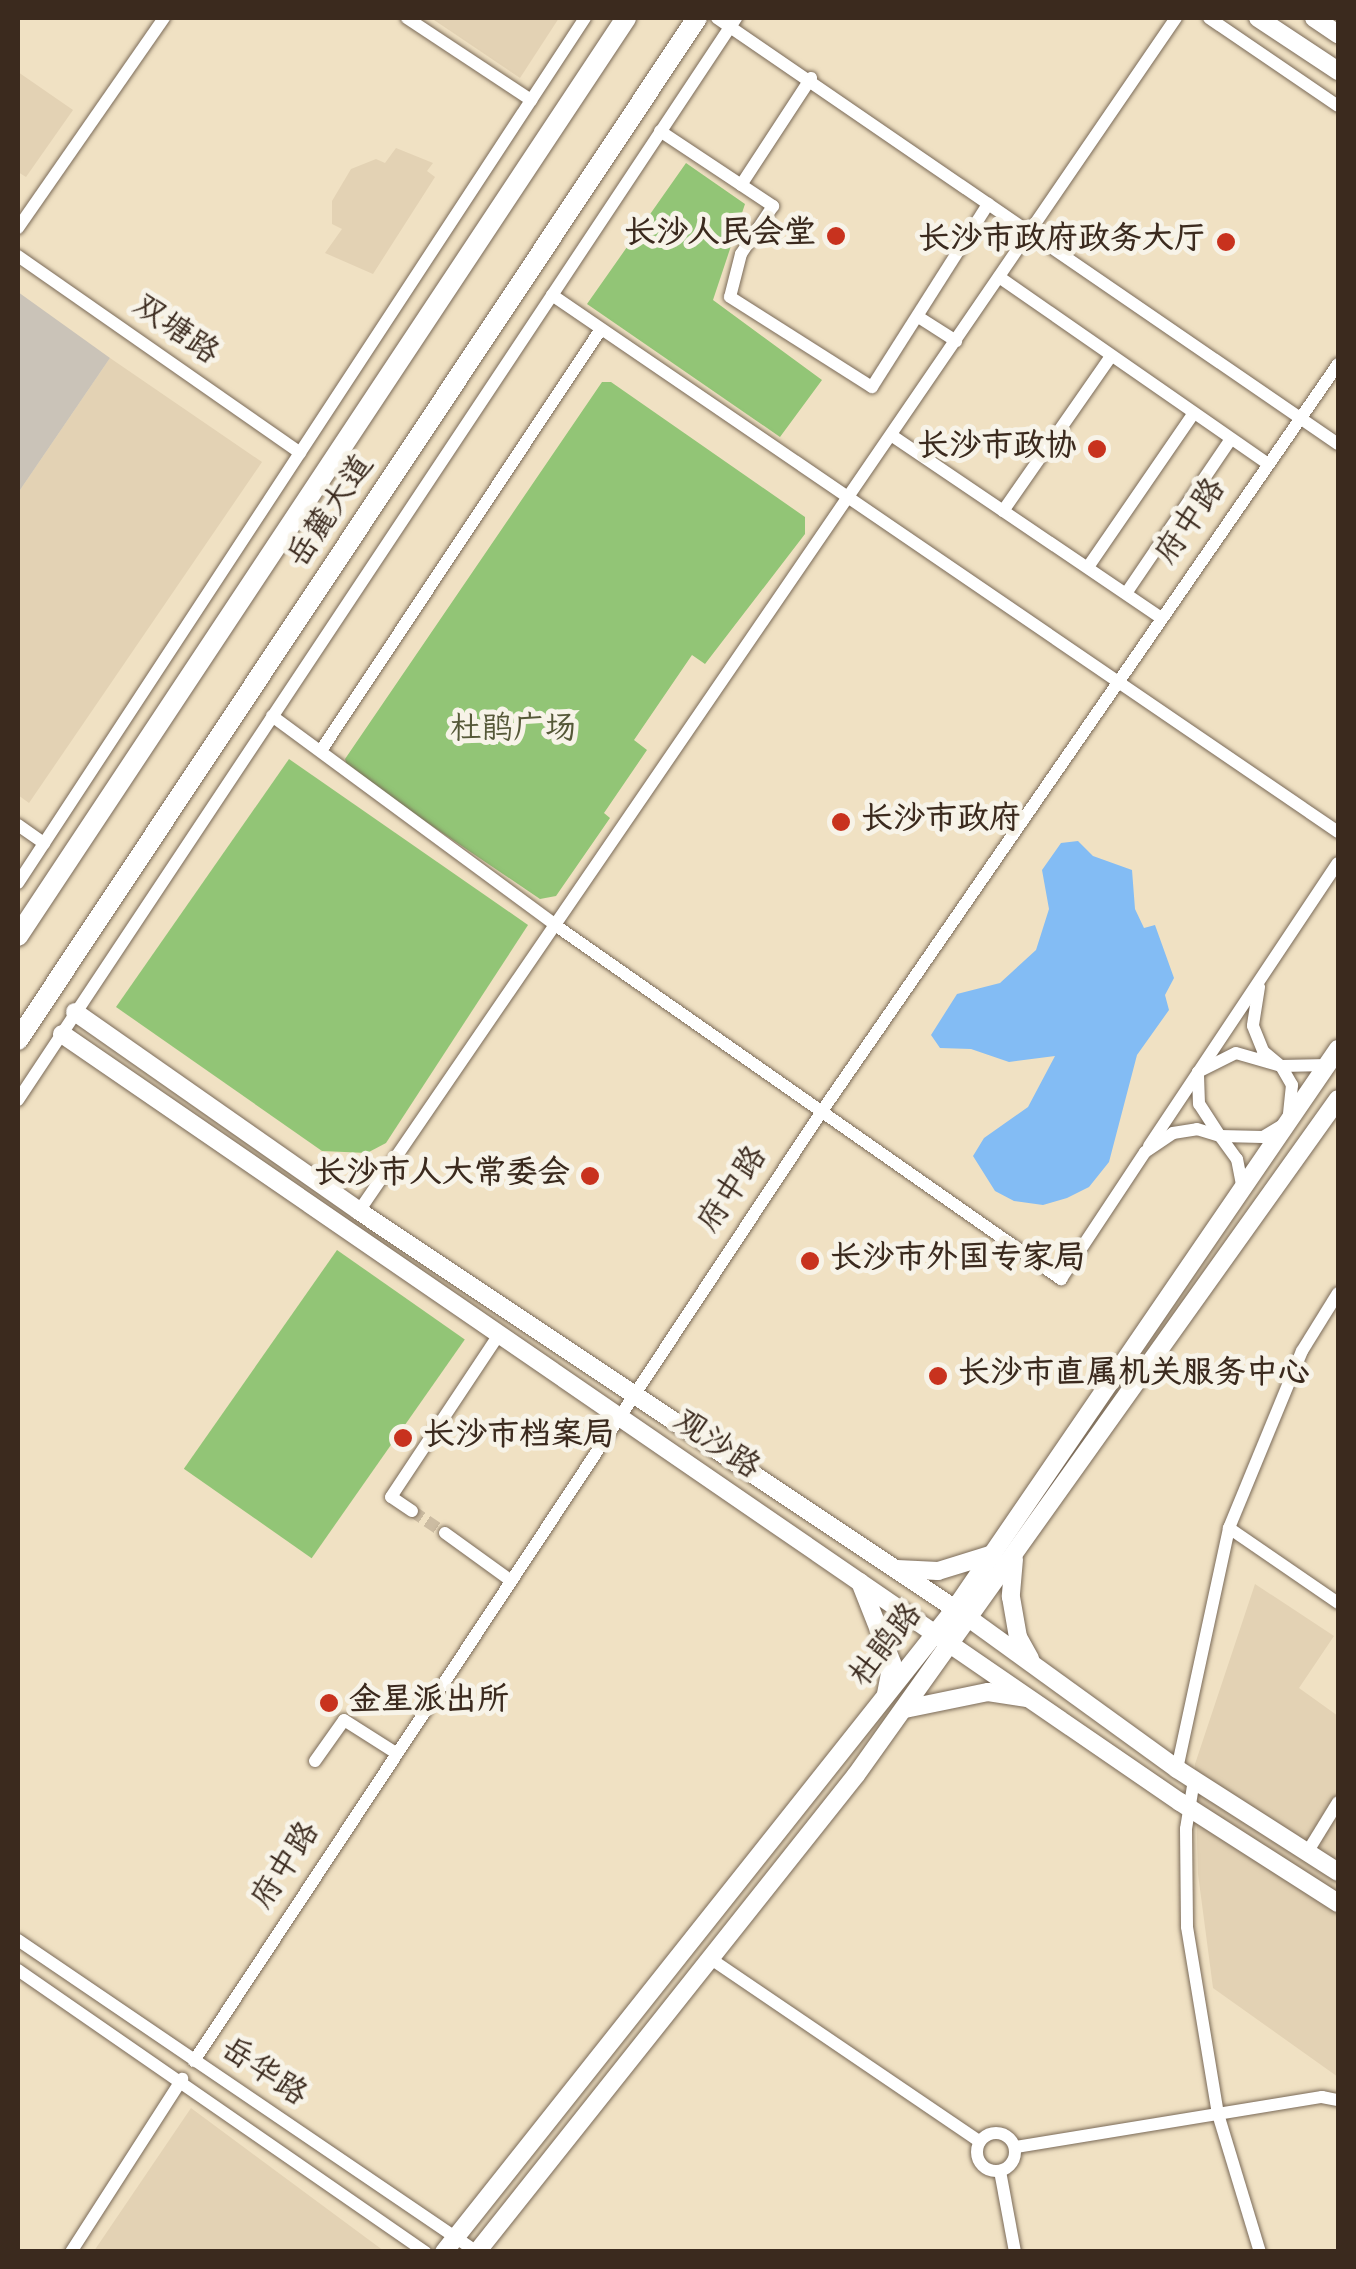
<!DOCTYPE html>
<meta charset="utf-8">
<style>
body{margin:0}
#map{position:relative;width:1356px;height:2269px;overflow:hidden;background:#f0e1c3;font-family:"Gochi Hand","LXGW WenKai TC",sans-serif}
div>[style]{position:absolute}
.built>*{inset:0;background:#e3d2b4}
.industrial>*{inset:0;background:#cac3b8}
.green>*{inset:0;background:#92c576;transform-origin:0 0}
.water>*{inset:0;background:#83bcf4}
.minor-tunnel>*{height:12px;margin-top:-6px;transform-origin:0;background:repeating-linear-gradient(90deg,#ccbca2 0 12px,transparent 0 18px)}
.roads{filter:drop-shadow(0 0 2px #7a6a58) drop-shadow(0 0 2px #7a6a58)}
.minor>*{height:12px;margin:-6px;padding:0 6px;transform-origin:6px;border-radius:6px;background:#fff}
.minor>.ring{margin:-6px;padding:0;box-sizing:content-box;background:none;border:12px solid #fff;border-radius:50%}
.major>*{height:18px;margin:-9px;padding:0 9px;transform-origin:9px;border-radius:9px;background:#fff}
.highway>*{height:20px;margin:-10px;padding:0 10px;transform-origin:10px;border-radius:10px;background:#fff}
.dots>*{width:28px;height:28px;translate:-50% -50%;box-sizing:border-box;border:5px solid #f7f3e8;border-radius:50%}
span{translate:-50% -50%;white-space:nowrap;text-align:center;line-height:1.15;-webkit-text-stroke:10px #f7f3e8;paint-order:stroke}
.poi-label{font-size:32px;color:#3b2a1e;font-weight:700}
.right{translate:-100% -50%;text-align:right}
.left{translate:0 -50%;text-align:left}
.street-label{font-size:32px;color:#3b2a1e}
.park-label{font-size:32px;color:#555838}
.frame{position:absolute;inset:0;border:20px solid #3b2a1e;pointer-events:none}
</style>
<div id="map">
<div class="built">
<i style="clip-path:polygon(431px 18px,559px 18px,520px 78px)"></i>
<i style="clip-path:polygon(18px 72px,73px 110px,26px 177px,18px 172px)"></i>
<i style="clip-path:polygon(396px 148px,433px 163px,427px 171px,435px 177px,373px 274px,325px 253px,342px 229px,332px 224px,332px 201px,351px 169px,376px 159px,385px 163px)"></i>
<i style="clip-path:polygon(110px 358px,262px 462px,29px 803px,18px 795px,18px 493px)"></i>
<i style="clip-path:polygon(1255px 1584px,1334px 1636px,1299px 1688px,1338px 1716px,1338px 2077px,1213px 1988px,1198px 1874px,1195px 1764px)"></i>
<i style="clip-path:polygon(191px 2108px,384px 2251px,94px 2251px)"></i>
</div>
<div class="industrial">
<i style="clip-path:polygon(18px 292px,110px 358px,18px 493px)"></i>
</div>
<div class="green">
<i style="clip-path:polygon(686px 163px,745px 204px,713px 300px,822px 380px,780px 437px,587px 304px)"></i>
<i style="clip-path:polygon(602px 382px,611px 382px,805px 517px,805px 534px,705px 664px,692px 655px,634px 740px,647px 750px,604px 813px,610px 818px,556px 896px,540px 899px,348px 769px,345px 759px)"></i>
<i style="clip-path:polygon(289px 759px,528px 925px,386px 1143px,367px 1153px,322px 1151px,116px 1007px)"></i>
<i style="left:337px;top:1250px;width:156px;height:267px;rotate:35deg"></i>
</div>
<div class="water">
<i style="clip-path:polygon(1078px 841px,1093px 856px,1132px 870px,1135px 909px,1144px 928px,1155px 925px,1174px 978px,1165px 995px,1169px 1010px,1137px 1055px,1109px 1162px,1089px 1187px,1067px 1198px,1043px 1205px,1014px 1201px,995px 1191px,973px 1156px,984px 1138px,1028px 1107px,1055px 1056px,1009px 1062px,971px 1049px,940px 1048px,931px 1035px,957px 994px,1000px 983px,1036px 950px,1049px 909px,1042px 870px,1061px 843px)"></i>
</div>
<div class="minor-tunnel">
<i style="left:412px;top:1511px;width:40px;rotate:34deg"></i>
</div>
<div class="roads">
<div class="minor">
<i style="left:407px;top:18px;width:149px;rotate:33.5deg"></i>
<i style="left:717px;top:18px;width:753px;rotate:34.45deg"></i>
<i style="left:1209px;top:18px;width:156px;rotate:34.3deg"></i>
<i style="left:660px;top:131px;width:136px;rotate:33.6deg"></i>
<i style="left:773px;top:206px;width:58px;rotate:123.7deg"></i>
<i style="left:741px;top:254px;width:44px;rotate:104.3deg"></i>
<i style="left:730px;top:297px;width:168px;rotate:32.4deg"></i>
<i style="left:872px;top:387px;width:217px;rotate:-57.6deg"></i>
<i style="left:741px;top:185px;width:128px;rotate:-56.8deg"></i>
<i style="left:18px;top:228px;width:256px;rotate:-55.2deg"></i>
<i style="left:18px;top:256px;width:344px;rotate:34.9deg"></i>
<i style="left:999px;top:277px;width:328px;rotate:34.8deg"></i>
<i style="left:552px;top:295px;width:952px;rotate:34.34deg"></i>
<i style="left:920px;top:318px;width:43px;rotate:32.6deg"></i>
<i style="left:891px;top:435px;width:325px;rotate:34.1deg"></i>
<i style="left:1003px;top:511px;width:189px;rotate:-55.1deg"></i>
<i style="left:1088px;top:567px;width:187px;rotate:-55.5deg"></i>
<i style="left:1127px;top:592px;width:185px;rotate:-55.8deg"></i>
<i style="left:272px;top:716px;width:352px;rotate:36.4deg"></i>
<i style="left:555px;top:925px;width:618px;rotate:34.98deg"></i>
<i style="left:1061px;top:1279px;width:152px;rotate:-56.5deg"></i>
<i style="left:1145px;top:1152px;width:34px;rotate:-34deg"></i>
<i style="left:1173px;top:1133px;width:24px;rotate:-9deg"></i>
<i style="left:1197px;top:1129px;width:24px;rotate:17deg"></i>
<i style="left:1220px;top:1136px;width:29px;rotate:54deg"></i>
<i style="left:1237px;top:1159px;width:33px;rotate:79deg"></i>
<i style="left:322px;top:749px;width:504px;rotate:-56.4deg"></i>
<i style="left:18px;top:825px;width:32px;rotate:35deg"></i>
<i style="left:18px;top:883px;width:1034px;rotate:-56.76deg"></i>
<i style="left:1259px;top:987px;width:39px;rotate:99deg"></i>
<i style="left:1253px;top:1026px;width:27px;rotate:68deg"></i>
<i style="left:1263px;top:1051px;width:23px;rotate:40deg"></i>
<i style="left:1281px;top:1066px;width:47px;rotate:-1.2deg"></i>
<i style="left:1236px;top:1053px;width:47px;rotate:16.1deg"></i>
<i style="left:1281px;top:1066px;width:22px;rotate:60deg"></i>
<i style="left:1292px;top:1085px;width:37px;rotate:96deg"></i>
<i style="left:1288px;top:1122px;width:29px;rotate:149deg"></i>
<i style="left:1263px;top:1137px;width:43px;rotate:-178.7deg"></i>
<i style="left:1220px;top:1136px;width:38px;rotate:-123deg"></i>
<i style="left:1199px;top:1104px;width:32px;rotate:-92deg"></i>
<i style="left:1198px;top:1072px;width:42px;rotate:-26.6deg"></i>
<i style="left:18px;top:1100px;width:1299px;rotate:-56.43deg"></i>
<i style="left:1149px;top:1146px;width:340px;rotate:-56.3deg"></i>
<i style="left:359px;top:1211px;width:1446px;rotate:-55.6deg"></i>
<i style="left:412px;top:1511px;width:25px;rotate:-146deg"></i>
<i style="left:391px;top:1497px;width:193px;rotate:-56.4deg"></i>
<i style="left:1229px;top:1528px;width:132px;rotate:34.5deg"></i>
<i style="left:445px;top:1533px;width:80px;rotate:35.9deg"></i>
<i style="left:315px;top:1761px;width:50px;rotate:-54.7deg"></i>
<i style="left:344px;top:1720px;width:62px;rotate:32.4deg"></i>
<i style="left:1177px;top:1769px;width:247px;rotate:-77.8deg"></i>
<i style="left:1229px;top:1528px;width:191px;rotate:-67.6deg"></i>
<i style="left:1302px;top:1351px;width:68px;rotate:-58.2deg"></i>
<i style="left:1194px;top:1780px;width:50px;rotate:99.3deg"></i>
<i style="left:1186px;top:1829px;width:98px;rotate:89.4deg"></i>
<i style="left:1187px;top:1927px;width:190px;rotate:80.6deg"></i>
<i style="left:1218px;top:2114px;width:144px;rotate:73.1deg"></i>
<i style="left:1308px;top:1851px;width:57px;rotate:-58.5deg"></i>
<i style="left:18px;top:1940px;width:555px;rotate:34.21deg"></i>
<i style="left:711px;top:1959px;width:325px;rotate:34.2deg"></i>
<i style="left:18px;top:1970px;width:496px;rotate:34.7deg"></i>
<i style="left:194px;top:2061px;width:1139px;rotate:-56.53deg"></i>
<i style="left:822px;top:1111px;width:908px;rotate:-55.36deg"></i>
<i class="ring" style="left:977px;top:2133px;width:26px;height:26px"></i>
<i style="left:1016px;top:2147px;width:310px;rotate:-9.3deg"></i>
<i style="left:1322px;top:2097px;width:16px;rotate:11deg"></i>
<i style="left:1000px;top:2171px;width:82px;rotate:79.5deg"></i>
<i style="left:71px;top:2252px;width:206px;rotate:-57.3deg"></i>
</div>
<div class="major">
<i style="left:1258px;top:18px;width:96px;rotate:33.5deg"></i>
<i style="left:1314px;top:18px;width:29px;rotate:34deg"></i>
<i style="left:75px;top:1012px;width:347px;rotate:35deg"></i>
<i style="left:359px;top:1211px;width:735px;rotate:33.73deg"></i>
<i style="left:970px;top:1619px;width:256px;rotate:35.9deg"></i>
<i style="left:1177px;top:1769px;width:191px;rotate:32.6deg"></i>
<i style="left:62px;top:1034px;width:1356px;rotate:34.49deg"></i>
<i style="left:1180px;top:1802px;width:188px;rotate:32.6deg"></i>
<i style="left:1014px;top:1559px;width:38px;rotate:95deg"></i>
<i style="left:1011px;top:1597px;width:41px;rotate:80.1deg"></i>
<i style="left:1018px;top:1637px;width:25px;rotate:61deg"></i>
<i style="left:897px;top:1569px;width:41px;rotate:2.8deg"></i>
<i style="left:938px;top:1571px;width:58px;rotate:-17.2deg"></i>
<i style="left:860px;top:1582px;width:87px;rotate:68.4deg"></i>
<i style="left:892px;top:1663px;width:32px;rotate:101deg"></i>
<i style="left:905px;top:1709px;width:85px;rotate:-11.6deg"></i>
<i style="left:988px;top:1692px;width:38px;rotate:9deg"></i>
<i style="left:444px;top:2252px;width:820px;rotate:-51.54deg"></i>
<i style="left:954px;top:1610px;width:680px;rotate:-55.61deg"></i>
<i style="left:477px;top:2252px;width:609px;rotate:-51.53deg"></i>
<i style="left:856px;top:1775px;width:830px;rotate:-54.51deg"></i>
</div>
<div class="highway">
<i style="left:18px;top:936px;width:1101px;rotate:-56.48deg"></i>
<i style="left:18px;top:1040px;width:1227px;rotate:-56.4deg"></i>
</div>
</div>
<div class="dots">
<i style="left:836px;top:236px;background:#c8321e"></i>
<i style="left:1226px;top:242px;background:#c8321e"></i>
<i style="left:1097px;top:449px;background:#c8321e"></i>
<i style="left:841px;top:822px;background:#c8321e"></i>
<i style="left:590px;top:1176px;background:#c8321e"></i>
<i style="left:810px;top:1261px;background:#c8321e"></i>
<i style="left:938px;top:1376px;background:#c8321e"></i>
<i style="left:403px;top:1438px;background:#c8321e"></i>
<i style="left:329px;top:1703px;background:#c8321e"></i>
</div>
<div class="poi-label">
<span class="right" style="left:816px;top:236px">长沙人民会堂</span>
<span class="right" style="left:1206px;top:242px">长沙市政府政务大厅</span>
<span class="right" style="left:1077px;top:449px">长沙市政协</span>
<span class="left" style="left:861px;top:822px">长沙市政府</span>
<span class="right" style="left:570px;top:1176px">长沙市人大常委会</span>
<span class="left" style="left:830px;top:1261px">长沙市外国专家局</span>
<span class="left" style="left:958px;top:1376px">长沙市直属机关服务中心</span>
<span class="left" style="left:423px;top:1438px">长沙市档案局</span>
<span class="left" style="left:349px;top:1703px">金星派出所</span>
</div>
<div class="street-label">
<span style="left:174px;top:332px;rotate:35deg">双塘路</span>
<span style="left:333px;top:513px;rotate:-56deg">岳麓大道</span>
<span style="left:1193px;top:523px;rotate:-55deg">府中路</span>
<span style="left:735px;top:1191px;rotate:-56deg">府中路</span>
<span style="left:715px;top:1447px;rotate:34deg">观沙路</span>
<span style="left:888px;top:1647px;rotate:-52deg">杜鹃路</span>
<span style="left:288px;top:1867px;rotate:-57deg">府中路</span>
<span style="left:262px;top:2074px;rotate:34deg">岳华路</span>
</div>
<div class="park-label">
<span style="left:513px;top:732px">杜鹃广场</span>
</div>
<div class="frame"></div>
</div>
